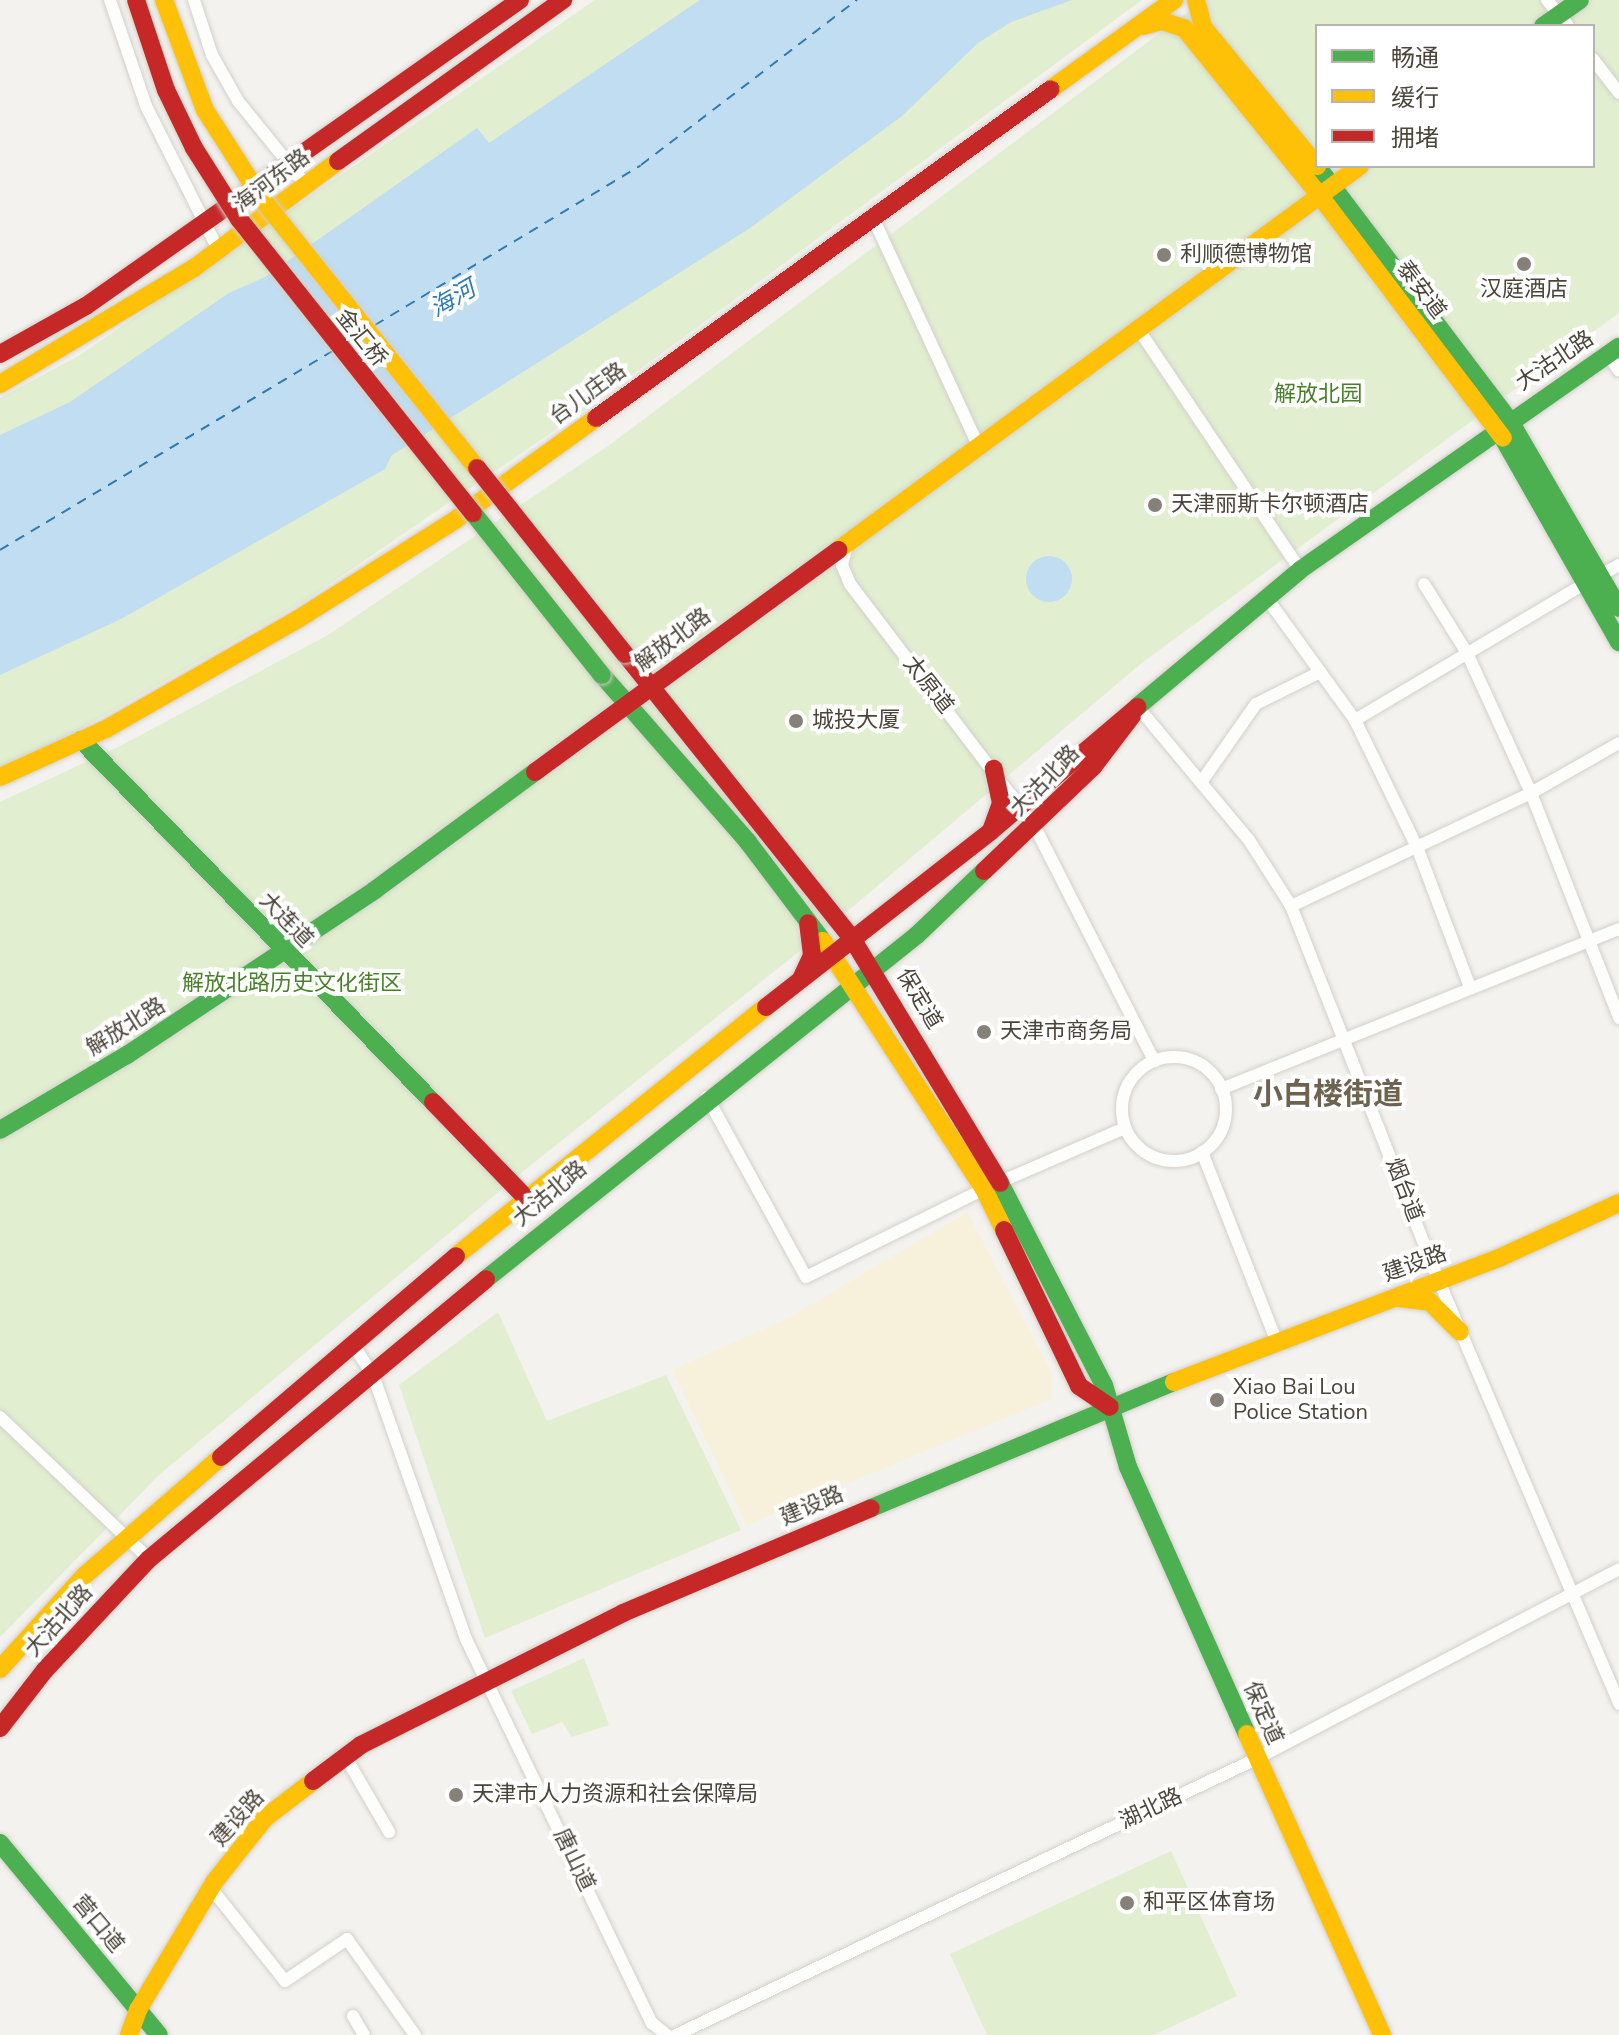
<!DOCTYPE html>
<meta charset="utf-8">
<style>
body{margin:0}
#map{position:relative;width:1619px;height:2035px;overflow:hidden;background:#f4f2ee;font-family:"Nunito Sans","Noto Sans SC",sans-serif}
div>[style]{position:absolute}
.green>*{inset:0;background:#e1eecf}
.sand>*{inset:0;background:#f7f0da}
.water>*{inset:0;background:#c0ddf1}
.round{border-radius:50%}
.ferry>*{height:2px;margin-top:-1px;transform-origin:0;background:repeating-linear-gradient(90deg,#2e7ab2 0 10px,transparent 0 18px)}
.roads{filter:drop-shadow(0 0 2px #d2d0cb) drop-shadow(0 0 2px #d2d0cb)}
.street>*{height:12px;margin:-6px;padding:0 6px;transform-origin:6px;border-radius:6px;background:#fdfdfc}
.street>.ring{margin:-6px;padding:0;box-sizing:content-box;background:none;border:12px solid #fdfdfc;border-radius:50%}
.fast>*{height:18px;margin:-9px;padding:0 9px;transform-origin:9px;border-radius:9px;background:#4caf50}
.slow>*{height:18px;margin:-9px;padding:0 9px;transform-origin:9px;border-radius:9px;background:#ffc107}
.jam>*{height:18px;margin:-9px;padding:0 9px;transform-origin:9px;border-radius:9px;background:#c62828}
.bridges{filter:drop-shadow(0 0 2px #d3cfc5) drop-shadow(0 0 2px #d3cfc5)}
.fast-bridge>*{height:18px;margin:-9px;padding:0 9px;transform-origin:9px;border-radius:9px;background:#4caf50}
.slow-bridge>*{height:18px;margin:-9px;padding:0 9px;transform-origin:9px;border-radius:9px;background:#ffc107}
.jam-bridge>*{height:18px;margin:-9px;padding:0 9px;transform-origin:9px;border-radius:9px;background:#c62828}
.dots>*{width:22px;height:22px;translate:-50% -50%;box-sizing:border-box;border:4px solid #fff;border-radius:50%}
span{translate:-50% -50%;white-space:nowrap;text-align:center;line-height:1.15;-webkit-text-stroke:8px #fff;paint-order:stroke}
.street-label{font-size:22px;color:#4b4439}
.poi-label{font-size:22px;color:#4b4439}
.left{translate:0 -50%;text-align:left}
.park-label{font-size:22px;color:#4a7f2a}
.water-label{font-size:24px;color:#2e7ab2;font-style:italic}
.district-label{font-size:30px;color:#6e6250;font-weight:700}
.legend{position:absolute;left:1315px;top:24px;width:280px;height:144px;box-sizing:border-box;background:#fff;border:2px solid #b7b4b0;margin:0;padding:10px 14px;list-style:none;font-size:24px;color:#4b4439}
.legend li{display:flex;align-items:center;gap:16px;height:40px}
.legend b{width:40px;border:2px solid #b7b4b0}
</style>
<div id="map">
<div class="green">
<i style="clip-path:polygon(595px 0,1142px 0,583px 411px,305px 601px,72px 734px,0 767px,0 398px,80px 355px)"></i>
<i style="clip-path:polygon(evenodd,1204px 0,1619px 0,1619px 313px,1143px 662px,811px 942px,531px 1165px,159px 1475px,0 1637px,0 802px,122px 745px,328px 635px,608px 446px,1204px 0,1317px 26px,1593px 26px,1593px 166px,1317px 166px,1317px 26px)"></i>
<i style="clip-path:polygon(498px 1312px,547px 1421px,666px 1375px,741px 1530px,485px 1638px,399px 1385px)"></i>
<i style="clip-path:polygon(584px 1658px,609px 1725px,572px 1737px,562px 1722px,532px 1734px,511px 1691px)"></i>
<i style="clip-path:polygon(1171px 1851px,1237px 1996px,1154px 2035px,987px 2035px,950px 1954px)"></i>
</div>
<div class="sand">
<i style="clip-path:polygon(967px 1212px,1052px 1374px,1051px 1399px,747px 1525px,672px 1370px,792px 1316px)"></i>
</div>
<div class="water">
<i style="clip-path:polygon(700px 0,1072px 0,1011px 22px,978px 43px,902px 116px,750px 228px,392px 455px,385px 469px,121px 619px,0 675px,0 435px,70px 402px,229px 293px,265px 277px,477px 128px,489px 143px)"></i>
<i class="round" style="left:1026px;top:556px;width:46px;height:46px"></i>
</div>
<div class="ferry">
<i style="left:375px;top:325px;width:310px;rotate:-31deg"></i>
<i style="left:641px;top:165px;width:272px;rotate:-37.4deg"></i>
<i style="left:348px;top:342px;width:13px;rotate:-32deg"></i>
<i style="left:0;top:550px;width:387px;rotate:-30.9deg"></i>
</div>
<div class="roads">
<div class="street">
<i style="left:110px;top:0;width:112px;rotate:71.2deg"></i>
<i style="left:146px;top:106px;width:162px;rotate:63.3deg"></i>
<i style="left:194px;top:0;width:58px;rotate:71.9deg"></i>
<i style="left:212px;top:55px;width:53px;rotate:60.5deg"></i>
<i style="left:238px;top:101px;width:108px;rotate:51deg"></i>
<i style="left:1547px;top:0;width:33px;rotate:51deg"></i>
<i style="left:1593px;top:59px;width:43px;rotate:52.6deg"></i>
<i style="left:874px;top:220px;width:246px;rotate:65.2deg"></i>
<i style="left:1139px;top:330px;width:289px;rotate:56.1deg"></i>
<i style="left:1608px;top:355px;width:19px;rotate:55deg"></i>
<i style="left:848px;top:542px;width:24px;rotate:105deg"></i>
<i style="left:842px;top:565px;width:21px;rotate:67deg"></i>
<i style="left:850px;top:584px;width:305px;rotate:52.7deg"></i>
<i style="left:1035px;top:827px;width:263px;rotate:63deg"></i>
<i style="left:1601px;top:575px;width:21px;rotate:-29deg"></i>
<i style="left:1424px;top:584px;width:81px;rotate:58.1deg"></i>
<i style="left:1467px;top:653px;width:154px;rotate:65.4deg"></i>
<i style="left:1531px;top:793px;width:242px;rotate:68.6deg"></i>
<i style="left:1266px;top:597px;width:152px;rotate:54.1deg"></i>
<i style="left:1355px;top:720px;width:141px;rotate:64deg"></i>
<i style="left:1417px;top:847px;width:150px;rotate:69.3deg"></i>
<i style="left:1138px;top:707px;width:173px;rotate:50.2deg"></i>
<i style="left:1249px;top:840px;width:78px;rotate:57.5deg"></i>
<i style="left:1291px;top:906px;width:403px;rotate:68.5deg"></i>
<i style="left:1439px;top:1281px;width:460px;rotate:66.9deg"></i>
<i style="left:1355px;top:720px;width:269px;rotate:-30.7deg"></i>
<i style="left:1202px;top:781px;width:94px;rotate:-55deg"></i>
<i style="left:1256px;top:704px;width:72px;rotate:-26.6deg"></i>
<i style="left:1291px;top:906px;width:265px;rotate:-25.2deg"></i>
<i style="left:1531px;top:793px;width:101px;rotate:-29.6deg"></i>
<i class="ring" style="left:1122px;top:1057px;width:92px;height:92px"></i>
<i style="left:1221px;top:1089px;width:429px;rotate:-21.9deg"></i>
<i style="left:707px;top:1097px;width:205px;rotate:61.2deg"></i>
<i style="left:806px;top:1277px;width:199px;rotate:-26.3deg"></i>
<i style="left:984px;top:1189px;width:154px;rotate:-23.4deg"></i>
<i style="left:1202px;top:1152px;width:204px;rotate:68.5deg"></i>
<i style="left:352px;top:1343px;width:38px;rotate:57deg"></i>
<i style="left:373px;top:1375px;width:280px;rotate:70.6deg"></i>
<i style="left:466px;top:1639px;width:427px;rotate:64.2deg"></i>
<i style="left:652px;top:2023px;width:19px;rotate:39deg"></i>
<i style="left:0;top:1417px;width:206px;rotate:43.6deg"></i>
<i style="left:345px;top:1756px;width:88px;rotate:59.9deg"></i>
<i style="left:211px;top:1888px;width:119px;rotate:51.5deg"></i>
<i style="left:285px;top:1981px;width:75px;rotate:-34.1deg"></i>
<i style="left:347px;top:1939px;width:118px;rotate:54.7deg"></i>
<i style="left:353px;top:2016px;width:22px;rotate:60deg"></i>
<i style="left:676px;top:2035px;width:642px;rotate:-25.45deg"></i>
<i style="left:1256px;top:1759px;width:410px;rotate:-27.6deg"></i>
</div>
<div class="fast">
<i style="left:1543px;top:26px;width:45px;rotate:-35.1deg"></i>
<i style="left:1317px;top:166px;width:320px;rotate:52.9deg"></i>
<i style="left:1510px;top:421px;width:216px;rotate:59.8deg"></i>
<i style="left:1503px;top:438px;width:235px;rotate:60.4deg"></i>
<i style="left:602px;top:675px;width:222px;rotate:48.8deg"></i>
<i style="left:748px;top:842px;width:124px;rotate:52.9deg"></i>
<i style="left:1137px;top:707px;width:213px;rotate:-40deg"></i>
<i style="left:1300px;top:570px;width:389px;rotate:-35deg"></i>
<i style="left:81px;top:740px;width:505px;rotate:45.8deg"></i>
<i style="left:0;top:1130px;width:147px;rotate:-30.6deg"></i>
<i style="left:127px;top:1055px;width:298px;rotate:-33.6deg"></i>
<i style="left:375px;top:890px;width:199px;rotate:-36.4deg"></i>
<i style="left:1000px;top:1183px;width:227px;rotate:62.8deg"></i>
<i style="left:1104px;top:1385px;width:85px;rotate:73.7deg"></i>
<i style="left:1128px;top:1467px;width:292px;rotate:66deg"></i>
<i style="left:486px;top:1279px;width:551px;rotate:-38.59deg"></i>
<i style="left:917px;top:935px;width:93px;rotate:-43.7deg"></i>
<i style="left:871px;top:1508px;width:328px;rotate:-22.6deg"></i>
<i style="left:0;top:1843px;width:249px;rotate:50.4deg"></i>
</div>
<div class="slow">
<i style="left:1196px;top:0;width:28px;rotate:75deg"></i>
<i style="left:1203px;top:27px;width:180px;rotate:50.6deg"></i>
<i style="left:1143px;top:26px;width:20px;rotate:-15deg"></i>
<i style="left:1162px;top:21px;width:23px;rotate:18deg"></i>
<i style="left:1184px;top:28px;width:216px;rotate:51deg"></i>
<i style="left:1320px;top:196px;width:303px;rotate:52.9deg"></i>
<i style="left:1051px;top:89px;width:152px;rotate:-35.9deg"></i>
<i style="left:0;top:384px;width:226px;rotate:-30.9deg"></i>
<i style="left:194px;top:268px;width:179px;rotate:-36.6deg"></i>
<i style="left:838px;top:550px;width:648px;rotate:-36.34deg"></i>
<i style="left:0;top:777px;width:116px;rotate:-24.4deg"></i>
<i style="left:106px;top:729px;width:221px;rotate:-29.8deg"></i>
<i style="left:298px;top:619px;width:186px;rotate:-32.2deg"></i>
<i style="left:455px;top:520px;width:174px;rotate:-35.9deg"></i>
<i style="left:823px;top:941px;width:296px;rotate:57deg"></i>
<i style="left:984px;top:1189px;width:46px;rotate:64deg"></i>
<i style="left:456px;top:1256px;width:398px;rotate:-38.8deg"></i>
<i style="left:1399px;top:1298px;width:31px;rotate:7deg"></i>
<i style="left:1430px;top:1302px;width:42px;rotate:45deg"></i>
<i style="left:1174px;top:1382px;width:348px;rotate:-20.9deg"></i>
<i style="left:1499px;top:1258px;width:132px;rotate:-24.6deg"></i>
<i style="left:0;top:1669px;width:125px;rotate:-47.9deg"></i>
<i style="left:84px;top:1576px;width:181px;rotate:-41deg"></i>
<i style="left:1247px;top:1734px;width:330px;rotate:65.8deg"></i>
<i style="left:129px;top:2035px;width:27px;rotate:-70deg"></i>
<i style="left:138px;top:2010px;width:150px;rotate:-59.2deg"></i>
<i style="left:215px;top:1881px;width:80px;rotate:-51.6deg"></i>
<i style="left:265px;top:1818px;width:61px;rotate:-37.6deg"></i>
</div>
<div class="jam">
<i style="left:338px;top:161px;width:277px;rotate:-35.6deg"></i>
<i style="left:0;top:354px;width:98px;rotate:-29.2deg"></i>
<i style="left:86px;top:306px;width:531px;rotate:-35.19deg"></i>
<i style="left:596px;top:418px;width:561px;rotate:-35.87deg"></i>
<i style="left:625px;top:654px;width:366px;rotate:51.4deg"></i>
<i style="left:853px;top:940px;width:284px;rotate:58.8deg"></i>
<i style="left:535px;top:772px;width:376px;rotate:-36.2deg"></i>
<i style="left:992px;top:828px;width:27px;rotate:-70deg"></i>
<i style="left:1001px;top:803px;width:35px;rotate:-102deg"></i>
<i style="left:984px;top:871px;width:151px;rotate:-43.7deg"></i>
<i style="left:1093px;top:767px;width:64px;rotate:-52.6deg"></i>
<i style="left:801px;top:979px;width:26px;rotate:-65deg"></i>
<i style="left:812px;top:955px;width:32px;rotate:-97deg"></i>
<i style="left:766px;top:1007px;width:286px;rotate:-38deg"></i>
<i style="left:991px;top:831px;width:192px;rotate:-40.3deg"></i>
<i style="left:433px;top:1102px;width:135px;rotate:45.9deg"></i>
<i style="left:1004px;top:1230px;width:173px;rotate:64.3deg"></i>
<i style="left:1079px;top:1386px;width:37px;rotate:34deg"></i>
<i style="left:221px;top:1457px;width:309px;rotate:-40.5deg"></i>
<i style="left:0;top:1728px;width:73px;rotate:-52.2deg"></i>
<i style="left:45px;top:1670px;width:152px;rotate:-46.9deg"></i>
<i style="left:149px;top:1559px;width:438px;rotate:-39.7deg"></i>
<i style="left:313px;top:1781px;width:60px;rotate:-36.9deg"></i>
<i style="left:361px;top:1745px;width:293px;rotate:-26.7deg"></i>
<i style="left:623px;top:1613px;width:269px;rotate:-22.9deg"></i>
</div>
</div>
<div class="bridges">
<div class="fast-bridge">
<i style="left:473px;top:513px;width:207px;rotate:51.5deg"></i>
</div>
<div class="slow-bridge">
<i style="left:164px;top:0;width:117px;rotate:69.6deg"></i>
<i style="left:205px;top:110px;width:106px;rotate:57.4deg"></i>
<i style="left:262px;top:199px;width:344px;rotate:51.4deg"></i>
</div>
<div class="jam-bridge">
<i style="left:136px;top:0;width:95px;rotate:71.6deg"></i>
<i style="left:166px;top:90px;width:64px;rotate:64.2deg"></i>
<i style="left:194px;top:148px;width:84px;rotate:57.6deg"></i>
<i style="left:239px;top:219px;width:376px;rotate:51.5deg"></i>
<i style="left:477px;top:468px;width:238px;rotate:51.5deg"></i>
</div>
</div>
<div class="dots">
<i style="left:1164px;top:255px;background:#868178"></i>
<i style="left:1524px;top:264px;background:#868178"></i>
<i style="left:1155px;top:505px;background:#868178"></i>
<i style="left:796px;top:721px;background:#868178"></i>
<i style="left:984px;top:1032px;background:#868178"></i>
<i style="left:1217px;top:1400px;background:#868178"></i>
<i style="left:456px;top:1795px;background:#868178"></i>
<i style="left:1127px;top:1903px;background:#868178"></i>
</div>
<div class="street-label">
<span style="left:272px;top:181px;rotate:-37deg">海河东路</span>
<span style="left:1421px;top:290px;rotate:53deg">泰安道</span>
<span style="left:361px;top:338px;rotate:51deg">金汇桥</span>
<span style="left:1555px;top:361px;rotate:-34deg">大沽北路</span>
<span style="left:588px;top:394px;rotate:-36deg">台儿庄路</span>
<span style="left:673px;top:640px;rotate:-37deg">解放北路</span>
<span style="left:928px;top:685px;rotate:52deg">太原道</span>
<span style="left:1045px;top:781px;rotate:-46deg">大沽北路</span>
<span style="left:286px;top:920px;rotate:46deg">大连道</span>
<span style="left:919px;top:999px;rotate:59deg">保定道</span>
<span style="left:126px;top:1027px;rotate:-32deg">解放北路</span>
<span style="left:1404px;top:1190px;rotate:69deg">烟台道</span>
<span style="left:550px;top:1194px;rotate:-40deg">大沽北路</span>
<span style="left:1415px;top:1264px;rotate:-20deg">建设路</span>
<span style="left:812px;top:1506px;rotate:-23deg">建设路</span>
<span style="left:59px;top:1621px;rotate:-48deg">大沽北路</span>
<span style="left:1263px;top:1713px;rotate:66deg">保定道</span>
<span style="left:1151px;top:1809px;rotate:-25deg">湖北路</span>
<span style="left:238px;top:1818px;rotate:-48deg">建设路</span>
<span style="left:574px;top:1860px;rotate:64deg">唐山道</span>
<span style="left:98px;top:1924px;rotate:50deg">营口道</span>
</div>
<div class="poi-label">
<span class="left" style="left:1180px;top:255px">利顺德博物馆</span>
<span style="left:1524px;top:290px">汉庭酒店</span>
<span class="left" style="left:1171px;top:505px">天津丽斯卡尔顿酒店</span>
<span class="left" style="left:812px;top:721px">城投大厦</span>
<span class="left" style="left:1000px;top:1032px">天津市商务局</span>
<span class="left" style="left:1233px;top:1400px">Xiao Bai Lou<br>Police Station</span>
<span class="left" style="left:472px;top:1795px">天津市人力资源和社会保障局</span>
<span class="left" style="left:1143px;top:1903px">和平区体育场</span>
</div>
<div class="park-label">
<span style="left:1318px;top:395px">解放北园</span>
<span style="left:292px;top:984px">解放北路历史文化街区</span>
</div>
<div class="water-label">
<span style="left:453px;top:299px;rotate:-30deg">海河</span>
</div>
<div class="district-label">
<span style="left:1328px;top:1095px">小白楼街道</span>
</div>
<ul class="legend">
<li><b style="height:10px;background:#4caf50"></b>畅通</li>
<li><b style="height:10px;background:#ffc107"></b>缓行</li>
<li><b style="height:10px;background:#c62828"></b>拥堵</li>
</ul>
</div>
